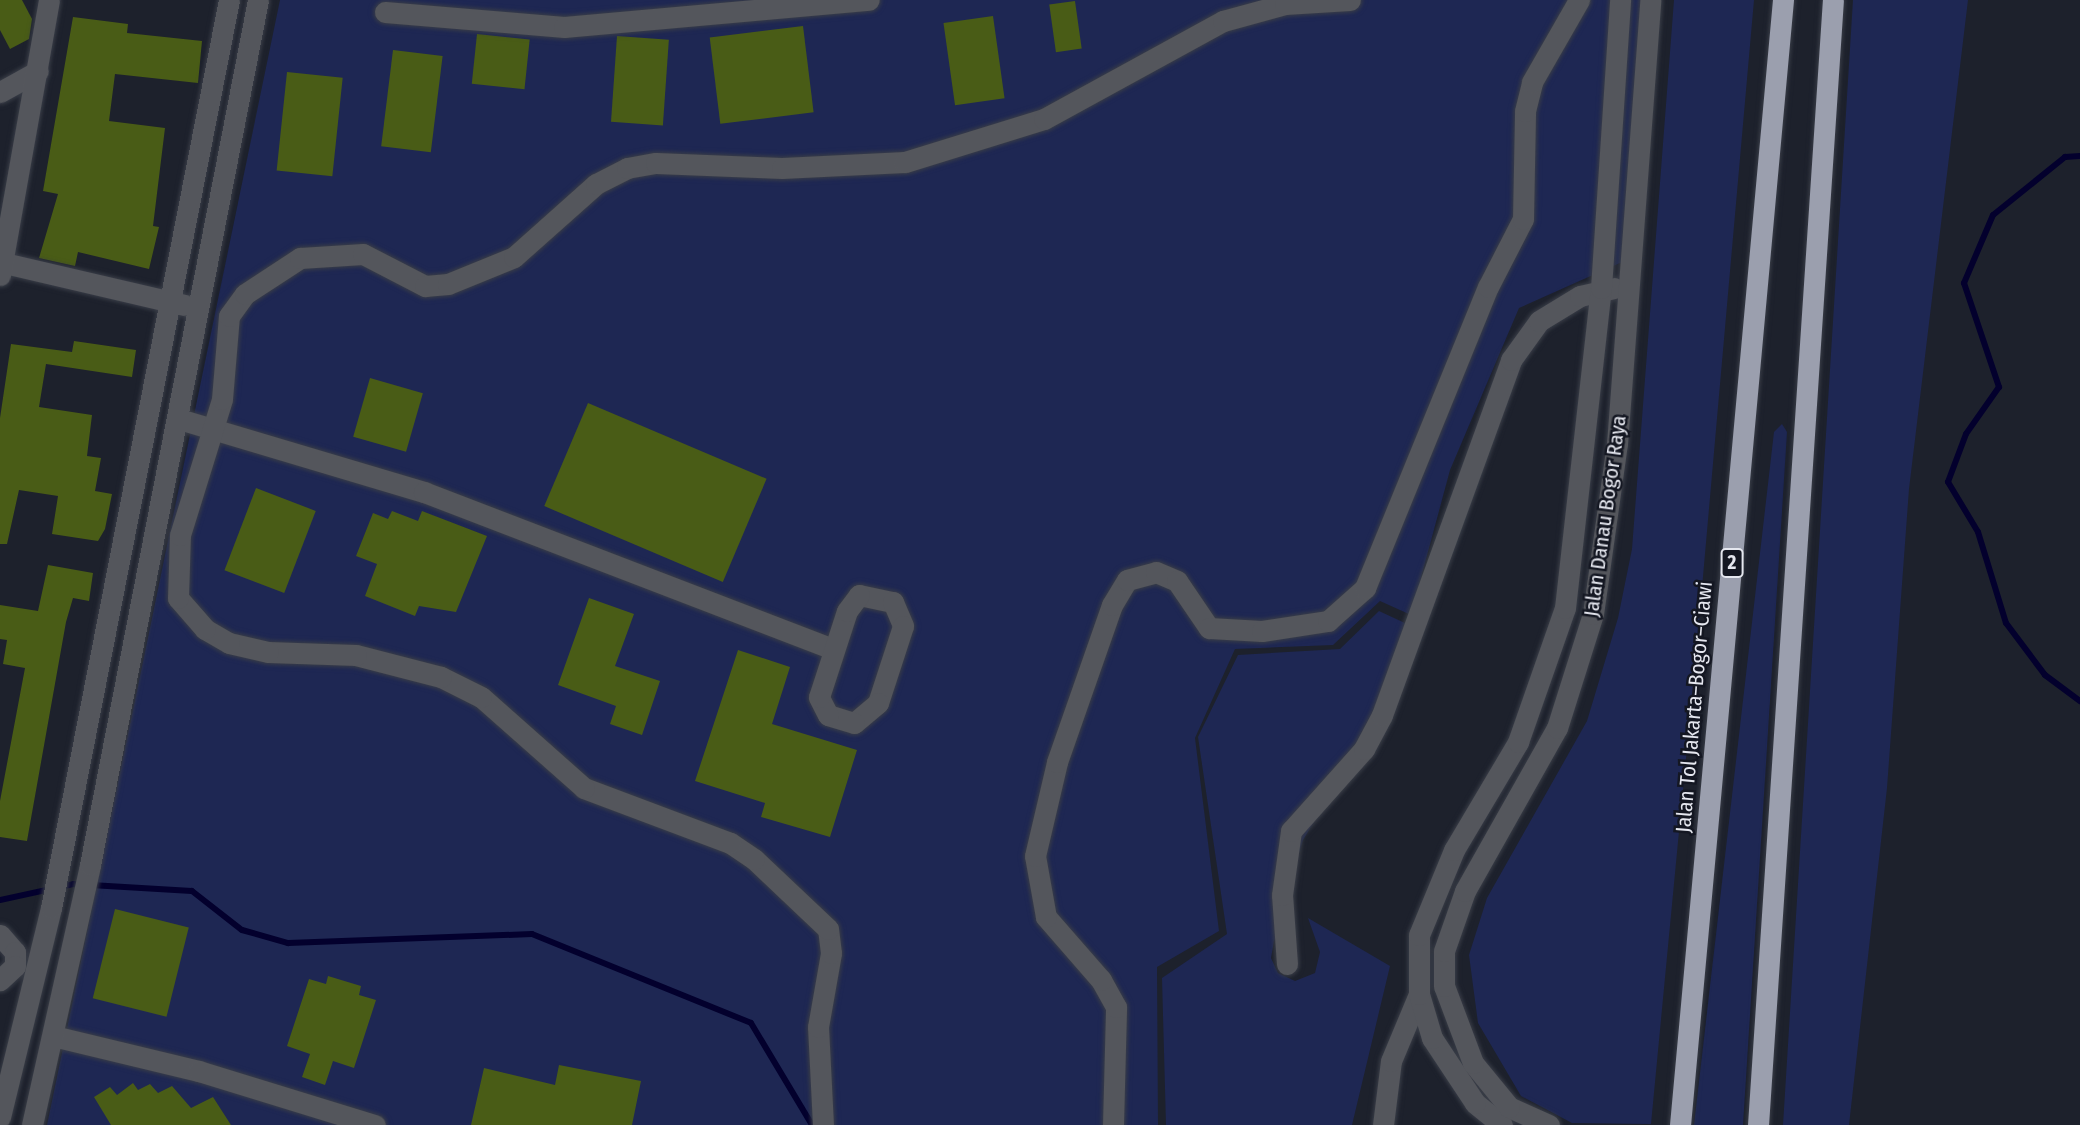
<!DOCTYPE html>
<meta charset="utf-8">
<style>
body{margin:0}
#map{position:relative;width:2080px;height:1125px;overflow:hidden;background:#1d212c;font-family:"Fira Sans Condensed",sans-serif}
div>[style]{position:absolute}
.green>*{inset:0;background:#1e2753}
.stream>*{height:6px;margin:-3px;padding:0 3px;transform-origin:3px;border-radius:3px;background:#03002d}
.building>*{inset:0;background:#495c16;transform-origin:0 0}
.roads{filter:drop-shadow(0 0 2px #393d47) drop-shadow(0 0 2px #393d47)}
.minor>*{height:21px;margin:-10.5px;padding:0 10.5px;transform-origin:10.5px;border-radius:10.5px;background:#54565c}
.highway>*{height:21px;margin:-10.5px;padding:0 10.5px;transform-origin:10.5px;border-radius:10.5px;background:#9b9fae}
span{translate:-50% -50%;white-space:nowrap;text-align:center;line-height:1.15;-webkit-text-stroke:5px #141722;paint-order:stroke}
.shield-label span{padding:2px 5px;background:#141722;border:2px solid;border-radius:5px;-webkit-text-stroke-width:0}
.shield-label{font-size:19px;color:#e5e7ef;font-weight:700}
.street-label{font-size:21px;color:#e5e7ef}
</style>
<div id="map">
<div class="green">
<i style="clip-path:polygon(280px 0,1648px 0,1631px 258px,1519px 308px,1450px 470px,1411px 615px,1380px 601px,1333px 645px,1235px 649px,1195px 738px,1219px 931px,1157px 967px,1158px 1125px,47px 1125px)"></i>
<i style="clip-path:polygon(1674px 0,1754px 0,1698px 633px,1651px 1124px,1572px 1123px,1521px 1096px,1478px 1023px,1469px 955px,1487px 898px,1587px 721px,1618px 618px,1632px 549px)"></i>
<i style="clip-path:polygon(1853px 0,1968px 0,1909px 489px,1887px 788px,1849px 1125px,1783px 1125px)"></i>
<i style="clip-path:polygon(1782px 424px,1787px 432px,1743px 1125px,1694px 1125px,1774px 432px)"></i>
<i style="clip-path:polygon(1379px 611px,1407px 624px,1368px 732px,1303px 840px,1289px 885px,1287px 927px,1274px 941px,1271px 958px,1278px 973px,1295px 981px,1315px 973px,1320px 952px,1308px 918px,1390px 966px,1352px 1125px,1166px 1125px,1162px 978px,1227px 934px,1198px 737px,1238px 655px,1340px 649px)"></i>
</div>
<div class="stream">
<i style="left:2080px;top:156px;width:15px;rotate:176deg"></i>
<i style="left:2065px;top:157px;width:92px;rotate:141.1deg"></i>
<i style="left:1993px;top:215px;width:74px;rotate:113.1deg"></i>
<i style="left:1964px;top:283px;width:110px;rotate:71.4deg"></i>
<i style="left:1999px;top:387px;width:57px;rotate:125.1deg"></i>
<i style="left:1966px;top:434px;width:51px;rotate:110.6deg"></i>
<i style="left:1948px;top:482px;width:58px;rotate:59deg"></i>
<i style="left:1978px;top:532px;width:95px;rotate:72.9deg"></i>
<i style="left:2006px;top:623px;width:65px;rotate:53.1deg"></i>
<i style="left:2045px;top:675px;width:44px;rotate:36.6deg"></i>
<i style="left:0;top:900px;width:76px;rotate:-12.2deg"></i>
<i style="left:74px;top:884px;width:118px;rotate:3.4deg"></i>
<i style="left:192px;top:891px;width:63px;rotate:38deg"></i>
<i style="left:242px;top:930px;width:48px;rotate:15.8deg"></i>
<i style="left:288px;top:943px;width:244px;rotate:-2.1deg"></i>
<i style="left:532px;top:934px;width:236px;rotate:22.1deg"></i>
<i style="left:751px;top:1023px;width:119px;rotate:59.1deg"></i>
</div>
<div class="building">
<i style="clip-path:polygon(0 0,22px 0,32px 19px,29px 39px,10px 49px,0 30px)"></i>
<i style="left:1075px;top:1px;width:48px;height:26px;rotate:82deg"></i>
<i style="left:993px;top:16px;width:83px;height:50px;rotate:82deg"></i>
<i style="clip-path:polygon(73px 17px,128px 24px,127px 33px,202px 41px,198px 83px,115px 74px,109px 121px,165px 128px,153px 226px,159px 227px,149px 269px,78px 252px,75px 266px,39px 258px,58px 194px,43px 191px)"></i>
<i style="left:803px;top:26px;width:87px;height:94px;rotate:83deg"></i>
<i style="left:477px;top:34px;width:53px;height:50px;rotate:6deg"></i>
<i style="left:617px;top:36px;width:52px;height:86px;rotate:4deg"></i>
<i style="left:393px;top:50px;width:50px;height:97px;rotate:7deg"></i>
<i style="left:287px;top:72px;width:56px;height:99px;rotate:6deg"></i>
<i style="clip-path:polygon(74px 341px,136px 350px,132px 377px,46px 364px,39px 407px,92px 415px,87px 456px,101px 458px,95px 491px,112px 494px,105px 529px,98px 541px,52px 534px,58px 496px,19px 490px,7px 544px,0 544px,0 418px,11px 344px,72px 352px)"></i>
<i style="left:370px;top:378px;width:55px;height:61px;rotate:16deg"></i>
<i style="left:588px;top:403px;width:194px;height:112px;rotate:23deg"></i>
<i style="left:256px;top:488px;width:64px;height:88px;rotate:21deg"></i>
<i style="clip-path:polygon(392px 511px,418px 521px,422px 511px,487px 536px,456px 612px,419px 606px,415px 616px,365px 596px,377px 564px,356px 556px,373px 513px,388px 519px)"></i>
<i style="clip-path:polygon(48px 565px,93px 573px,89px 601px,73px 598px,66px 622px,27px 841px,0 837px,0 801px,25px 668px,3px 664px,7px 640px,0 639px,0 605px,38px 611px)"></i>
<i style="clip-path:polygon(589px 598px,634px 614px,615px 666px,660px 681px,642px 735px,610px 724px,616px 706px,558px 685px)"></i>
<i style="clip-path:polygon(738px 650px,790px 667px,772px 724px,857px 750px,830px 837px,761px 817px,765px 803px,695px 781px)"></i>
<i style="left:115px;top:909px;width:76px;height:92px;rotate:14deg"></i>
<i style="clip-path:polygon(328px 976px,361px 986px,359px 995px,376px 1000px,354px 1068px,333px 1061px,325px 1085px,302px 1077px,310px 1054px,287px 1046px,309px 979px,326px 984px)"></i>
<i style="clip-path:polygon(559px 1065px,641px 1081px,632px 1125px,471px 1125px,484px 1068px,555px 1085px)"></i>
<i style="clip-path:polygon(133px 1083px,138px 1090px,150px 1084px,158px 1093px,172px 1086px,191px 1108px,213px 1097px,231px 1125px,111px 1125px,94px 1097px,110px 1087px,117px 1095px)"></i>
</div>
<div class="roads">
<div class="minor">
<i style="left:385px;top:12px;width:180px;rotate:4.8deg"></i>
<i style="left:564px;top:27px;width:306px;rotate:-5.1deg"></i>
<i style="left:0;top:92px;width:43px;rotate:-28.9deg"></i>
<i style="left:0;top:262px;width:190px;rotate:13.1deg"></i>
<i style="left:0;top:275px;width:279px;rotate:-79.9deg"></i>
<i style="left:179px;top:419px;width:256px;rotate:16.6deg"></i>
<i style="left:424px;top:492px;width:438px;rotate:21deg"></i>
<i style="left:859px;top:595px;width:35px;rotate:12deg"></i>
<i style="left:893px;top:602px;width:26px;rotate:67deg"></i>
<i style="left:903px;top:626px;width:81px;rotate:108deg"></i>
<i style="left:878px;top:703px;width:31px;rotate:140deg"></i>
<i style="left:854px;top:723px;width:27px;rotate:-163deg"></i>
<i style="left:828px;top:715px;width:20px;rotate:-117deg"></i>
<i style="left:819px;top:697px;width:90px;rotate:-72deg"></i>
<i style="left:847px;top:611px;width:20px;rotate:-53deg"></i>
<i style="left:0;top:935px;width:23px;rotate:49deg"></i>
<i style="left:15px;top:952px;width:14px;rotate:90deg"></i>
<i style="left:15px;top:966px;width:21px;rotate:137deg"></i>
<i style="left:1287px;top:964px;width:69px;rotate:-94.1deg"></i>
<i style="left:1282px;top:895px;width:65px;rotate:-82deg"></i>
<i style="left:1291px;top:831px;width:110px;rotate:-48.3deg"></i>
<i style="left:1364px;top:749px;width:38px;rotate:-62deg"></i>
<i style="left:1382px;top:715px;width:378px;rotate:-70deg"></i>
<i style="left:1511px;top:360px;width:48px;rotate:-54.3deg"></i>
<i style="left:1539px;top:321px;width:48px;rotate:-31.4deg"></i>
<i style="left:1580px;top:296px;width:35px;rotate:-13deg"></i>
<i style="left:53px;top:1036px;width:150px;rotate:13.5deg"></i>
<i style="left:199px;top:1071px;width:184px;rotate:17.1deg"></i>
<i style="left:0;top:1117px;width:215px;rotate:-76.3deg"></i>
<i style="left:51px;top:908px;width:925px;rotate:-78.91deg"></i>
<i style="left:32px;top:1125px;width:266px;rotate:-77.4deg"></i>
<i style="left:90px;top:865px;width:881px;rotate:-79.01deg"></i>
<i style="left:823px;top:1125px;width:98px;rotate:-92.9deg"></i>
<i style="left:818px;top:1027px;width:75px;rotate:-80deg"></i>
<i style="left:831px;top:953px;width:24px;rotate:-97deg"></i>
<i style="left:828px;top:929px;width:102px;rotate:-136.6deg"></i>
<i style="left:754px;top:859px;width:29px;rotate:-146deg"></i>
<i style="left:730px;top:843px;width:156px;rotate:-159.4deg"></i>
<i style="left:584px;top:788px;width:137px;rotate:-138.5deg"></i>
<i style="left:481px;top:697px;width:45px;rotate:-153.4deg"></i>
<i style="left:441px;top:677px;width:88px;rotate:-165.5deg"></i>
<i style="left:356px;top:655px;width:88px;rotate:-178deg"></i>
<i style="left:268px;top:652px;width:40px;rotate:-167deg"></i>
<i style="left:229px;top:643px;width:28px;rotate:-150deg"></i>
<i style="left:205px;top:629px;width:41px;rotate:-131.1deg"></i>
<i style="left:178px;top:598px;width:63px;rotate:-88.2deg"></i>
<i style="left:180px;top:535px;width:142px;rotate:-72.8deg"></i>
<i style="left:222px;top:399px;width:83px;rotate:-85.2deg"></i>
<i style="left:229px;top:316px;width:27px;rotate:-54deg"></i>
<i style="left:245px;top:294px;width:66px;rotate:-33.2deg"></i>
<i style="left:300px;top:258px;width:63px;rotate:-3.6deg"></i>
<i style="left:363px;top:254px;width:70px;rotate:27.3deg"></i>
<i style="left:425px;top:286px;width:23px;rotate:-5deg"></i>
<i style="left:448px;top:284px;width:71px;rotate:-22.2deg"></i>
<i style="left:514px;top:257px;width:110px;rotate:-41.7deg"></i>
<i style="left:596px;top:184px;width:35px;rotate:-27deg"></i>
<i style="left:627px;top:168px;width:29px;rotate:-10deg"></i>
<i style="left:656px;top:163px;width:126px;rotate:2.3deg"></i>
<i style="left:782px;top:168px;width:123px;rotate:-2.8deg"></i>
<i style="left:905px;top:162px;width:145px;rotate:-17.2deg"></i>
<i style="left:1044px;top:119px;width:204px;rotate:-28.7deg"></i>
<i style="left:1223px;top:21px;width:64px;rotate:-15.3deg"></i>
<i style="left:1285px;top:4px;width:65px;rotate:-3.5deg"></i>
<i style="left:1113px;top:1125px;width:118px;rotate:-88.5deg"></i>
<i style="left:1116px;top:1007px;width:31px;rotate:-119deg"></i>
<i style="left:1101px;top:980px;width:84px;rotate:-131.1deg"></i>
<i style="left:1046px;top:917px;width:62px;rotate:-100.2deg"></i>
<i style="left:1035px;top:856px;width:97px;rotate:-76.8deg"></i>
<i style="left:1057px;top:762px;width:166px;rotate:-70.7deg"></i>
<i style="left:1112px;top:605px;width:29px;rotate:-59deg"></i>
<i style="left:1127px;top:580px;width:30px;rotate:-15deg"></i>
<i style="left:1156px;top:572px;width:23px;rotate:23deg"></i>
<i style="left:1177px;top:581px;width:57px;rotate:55.8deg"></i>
<i style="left:1209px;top:628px;width:53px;rotate:3.2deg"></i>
<i style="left:1262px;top:631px;width:67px;rotate:-8.6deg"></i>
<i style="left:1328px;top:621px;width:50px;rotate:-41.7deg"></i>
<i style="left:1365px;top:588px;width:325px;rotate:-67.8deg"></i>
<i style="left:1488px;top:287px;width:76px;rotate:-62.8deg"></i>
<i style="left:1523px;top:219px;width:108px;rotate:-88.9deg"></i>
<i style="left:1525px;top:111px;width:30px;rotate:-76deg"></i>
<i style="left:1532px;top:82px;width:95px;rotate:-60.2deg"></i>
<i style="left:1383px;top:1125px;width:64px;rotate:-82.9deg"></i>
<i style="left:1391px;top:1061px;width:73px;rotate:-67.3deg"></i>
<i style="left:1502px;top:1125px;width:35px;rotate:-141deg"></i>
<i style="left:1475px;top:1103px;width:78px;rotate:-123.5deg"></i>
<i style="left:1432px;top:1038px;width:46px;rotate:-106.5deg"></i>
<i style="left:1419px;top:994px;width:59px;rotate:-90deg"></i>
<i style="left:1419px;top:935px;width:92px;rotate:-67.6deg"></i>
<i style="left:1454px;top:850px;width:126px;rotate:-59.3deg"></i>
<i style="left:1518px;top:742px;width:142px;rotate:-70.7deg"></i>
<i style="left:1565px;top:608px;width:322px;rotate:-83.6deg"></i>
<i style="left:1601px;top:288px;width:289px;rotate:-86.2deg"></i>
<i style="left:1549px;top:1125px;width:44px;rotate:-155.8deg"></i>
<i style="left:1509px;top:1107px;width:57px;rotate:-129.3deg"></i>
<i style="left:1473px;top:1063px;width:82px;rotate:-110.6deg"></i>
<i style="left:1444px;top:986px;width:35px;rotate:-90deg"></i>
<i style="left:1444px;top:951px;width:64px;rotate:-70.7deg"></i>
<i style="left:1465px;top:891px;width:187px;rotate:-60.6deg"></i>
<i style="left:1557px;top:728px;width:120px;rotate:-72.5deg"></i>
<i style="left:1593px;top:614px;width:172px;rotate:-82deg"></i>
<i style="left:1617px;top:444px;width:445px;rotate:-85.7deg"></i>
</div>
<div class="highway">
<i style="left:1680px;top:1125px;width:1130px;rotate:-84.77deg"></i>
<i style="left:1758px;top:1125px;width:1127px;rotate:-86.19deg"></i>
</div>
</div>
<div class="shield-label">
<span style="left:1732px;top:563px">2</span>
</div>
<div class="street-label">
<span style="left:1605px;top:516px;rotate:-82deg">Jalan Danau Bogor Raya</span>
<span style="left:1694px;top:707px;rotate:-85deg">Jalan Tol Jakarta–Bogor–Ciawi</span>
</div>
</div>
